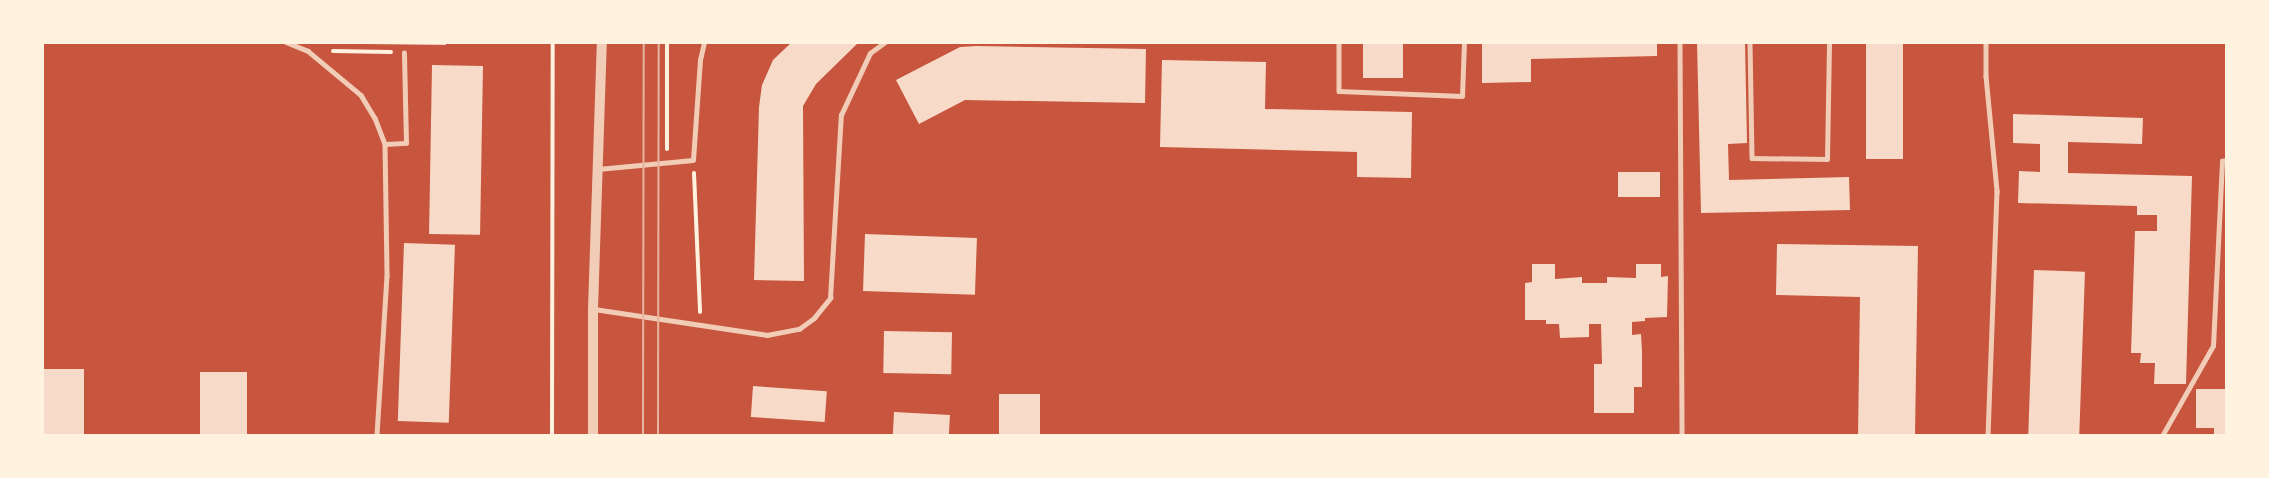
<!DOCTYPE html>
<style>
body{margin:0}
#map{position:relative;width:2269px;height:478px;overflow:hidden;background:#c8553d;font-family:"Roboto Condensed",sans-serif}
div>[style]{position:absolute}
.building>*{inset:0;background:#f7dbc8;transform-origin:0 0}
.path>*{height:4px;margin:-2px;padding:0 2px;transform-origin:2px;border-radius:2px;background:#fff3e0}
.service>*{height:4.5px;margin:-2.25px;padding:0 2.25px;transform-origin:2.25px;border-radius:2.25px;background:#f1ccb7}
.tertiary>*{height:10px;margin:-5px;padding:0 5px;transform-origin:5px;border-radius:5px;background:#f1ccb7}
.tram>*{height:1.5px;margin:-0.75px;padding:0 0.75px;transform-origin:0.75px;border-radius:0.75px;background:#e9b49f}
span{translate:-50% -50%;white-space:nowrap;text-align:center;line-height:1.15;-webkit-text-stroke:4.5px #fff3e0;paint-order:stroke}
.frame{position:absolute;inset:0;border:44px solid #fff3e0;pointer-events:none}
</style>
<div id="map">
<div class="building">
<i style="clip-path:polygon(363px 42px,446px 42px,446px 45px,363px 44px)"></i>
<i style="clip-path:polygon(792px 42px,859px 42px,816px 84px,803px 106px,804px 281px,754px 280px,759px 107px,762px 85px,773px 60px)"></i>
<i style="left:1363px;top:42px;width:40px;height:36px"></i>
<i style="clip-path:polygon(1482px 42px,1657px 42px,1657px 56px,1531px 59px,1531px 82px,1482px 83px)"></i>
<i style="clip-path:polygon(1697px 42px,1745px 42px,1747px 143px,1728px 144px,1729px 180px,1849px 177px,1850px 210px,1701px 213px)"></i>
<i style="left:1866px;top:42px;width:37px;height:117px"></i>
<i style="clip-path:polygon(977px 46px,1146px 49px,1145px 103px,965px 100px,919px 124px,896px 80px,960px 47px)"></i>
<i style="clip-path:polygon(1162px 60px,1266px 62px,1265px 109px,1412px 112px,1411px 178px,1357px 177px,1357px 152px,1160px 147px)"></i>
<i style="left:432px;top:65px;width:51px;height:169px;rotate:1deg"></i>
<i style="clip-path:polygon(2013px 114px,2143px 118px,2142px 144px,2068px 142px,2068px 173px,2192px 176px,2186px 384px,2154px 384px,2155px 363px,2140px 363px,2141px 353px,2131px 353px,2135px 231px,2157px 231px,2157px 215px,2137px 215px,2137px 206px,2018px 203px,2019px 171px,2040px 172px,2040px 144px,2013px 143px)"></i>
<i style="left:1660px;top:172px;width:25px;height:42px;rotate:90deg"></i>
<i style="left:865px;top:234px;width:112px;height:57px;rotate:2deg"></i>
<i style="left:404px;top:243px;width:51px;height:178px;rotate:2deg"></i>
<i style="clip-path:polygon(1777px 244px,1918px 246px,1915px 436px,1858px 436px,1860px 297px,1776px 295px)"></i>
<i style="clip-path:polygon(1532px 264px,1555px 264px,1555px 279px,1582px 277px,1582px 283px,1607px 283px,1607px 277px,1636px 278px,1636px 264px,1661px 264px,1661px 277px,1668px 276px,1667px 317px,1645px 318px,1645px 321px,1632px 322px,1632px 335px,1641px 334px,1642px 351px,1642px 387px,1634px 387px,1634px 413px,1594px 413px,1594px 364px,1602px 364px,1601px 324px,1589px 324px,1589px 337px,1560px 338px,1559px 324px,1546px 324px,1546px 320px,1525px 320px,1525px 283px,1532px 282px)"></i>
<i style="left:2034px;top:270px;width:51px;height:166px;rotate:2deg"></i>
<i style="left:884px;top:331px;width:68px;height:42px;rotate:1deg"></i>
<i style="left:42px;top:369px;width:42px;height:67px"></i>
<i style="left:247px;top:372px;width:64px;height:47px;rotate:90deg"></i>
<i style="left:753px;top:386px;width:74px;height:31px;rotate:4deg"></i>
<i style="clip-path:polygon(2196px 389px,2227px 389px,2227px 436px,2214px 436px,2214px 428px,2196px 428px)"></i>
<i style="left:1040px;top:394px;width:42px;height:41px;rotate:90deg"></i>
<i style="left:894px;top:412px;width:56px;height:24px;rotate:3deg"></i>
</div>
<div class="path">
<i style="left:333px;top:51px;width:58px;rotate:1deg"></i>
<i style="left:667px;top:149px;width:107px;rotate:-90deg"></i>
<i style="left:694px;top:173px;width:139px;rotate:87.5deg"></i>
<i style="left:552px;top:436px;width:394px;rotate:-89.9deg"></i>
</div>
<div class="service">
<i style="left:286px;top:42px;width:24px;rotate:22deg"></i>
<i style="left:308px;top:51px;width:69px;rotate:39.7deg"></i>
<i style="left:361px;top:95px;width:27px;rotate:59deg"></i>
<i style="left:375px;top:118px;width:28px;rotate:69deg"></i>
<i style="left:385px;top:144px;width:132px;rotate:89.1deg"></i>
<i style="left:387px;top:276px;width:159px;rotate:93.6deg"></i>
<i style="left:1339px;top:42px;width:49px;rotate:90deg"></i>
<i style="left:1339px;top:91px;width:123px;rotate:2.3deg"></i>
<i style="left:1462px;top:96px;width:54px;rotate:-87.9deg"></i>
<i style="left:1680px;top:42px;width:394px;rotate:89.7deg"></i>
<i style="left:1750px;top:42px;width:116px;rotate:89deg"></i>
<i style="left:1752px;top:158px;width:75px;rotate:0.8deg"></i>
<i style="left:1827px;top:159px;width:117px;rotate:-89deg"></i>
<i style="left:1986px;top:42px;width:34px;rotate:90deg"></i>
<i style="left:1986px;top:76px;width:116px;rotate:84.5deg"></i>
<i style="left:1997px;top:191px;width:245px;rotate:92.1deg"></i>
<i style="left:385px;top:144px;width:21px;rotate:-3deg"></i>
<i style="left:406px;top:143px;width:90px;rotate:-91.3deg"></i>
<i style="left:598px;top:169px;width:95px;rotate:-5.4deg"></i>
<i style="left:693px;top:160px;width:100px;rotate:-86deg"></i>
<i style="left:700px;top:60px;width:18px;rotate:-77deg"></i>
<i style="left:594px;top:309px;width:175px;rotate:8.5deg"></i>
<i style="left:767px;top:335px;width:33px;rotate:-11deg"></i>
<i style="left:799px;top:329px;width:19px;rotate:-36deg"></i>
<i style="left:814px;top:318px;width:26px;rotate:-51deg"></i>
<i style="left:830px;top:298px;width:183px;rotate:-86.6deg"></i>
<i style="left:841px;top:115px;width:68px;rotate:-64.9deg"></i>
<i style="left:870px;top:53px;width:19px;rotate:-36deg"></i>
<i style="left:2162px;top:436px;width:103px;rotate:-60.5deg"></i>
<i style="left:2213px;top:346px;width:185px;rotate:-87.2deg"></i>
<i style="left:2222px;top:161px;width:5px;rotate:-11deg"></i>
</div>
<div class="tertiary">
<i style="left:593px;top:436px;width:127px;rotate:-90deg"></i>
<i style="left:593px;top:309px;width:267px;rotate:-88.1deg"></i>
</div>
<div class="tram">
<i style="left:643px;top:436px;width:394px;rotate:-89.9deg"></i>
<i style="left:658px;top:436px;width:394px;rotate:-89.9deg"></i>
</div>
<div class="frame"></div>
</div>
